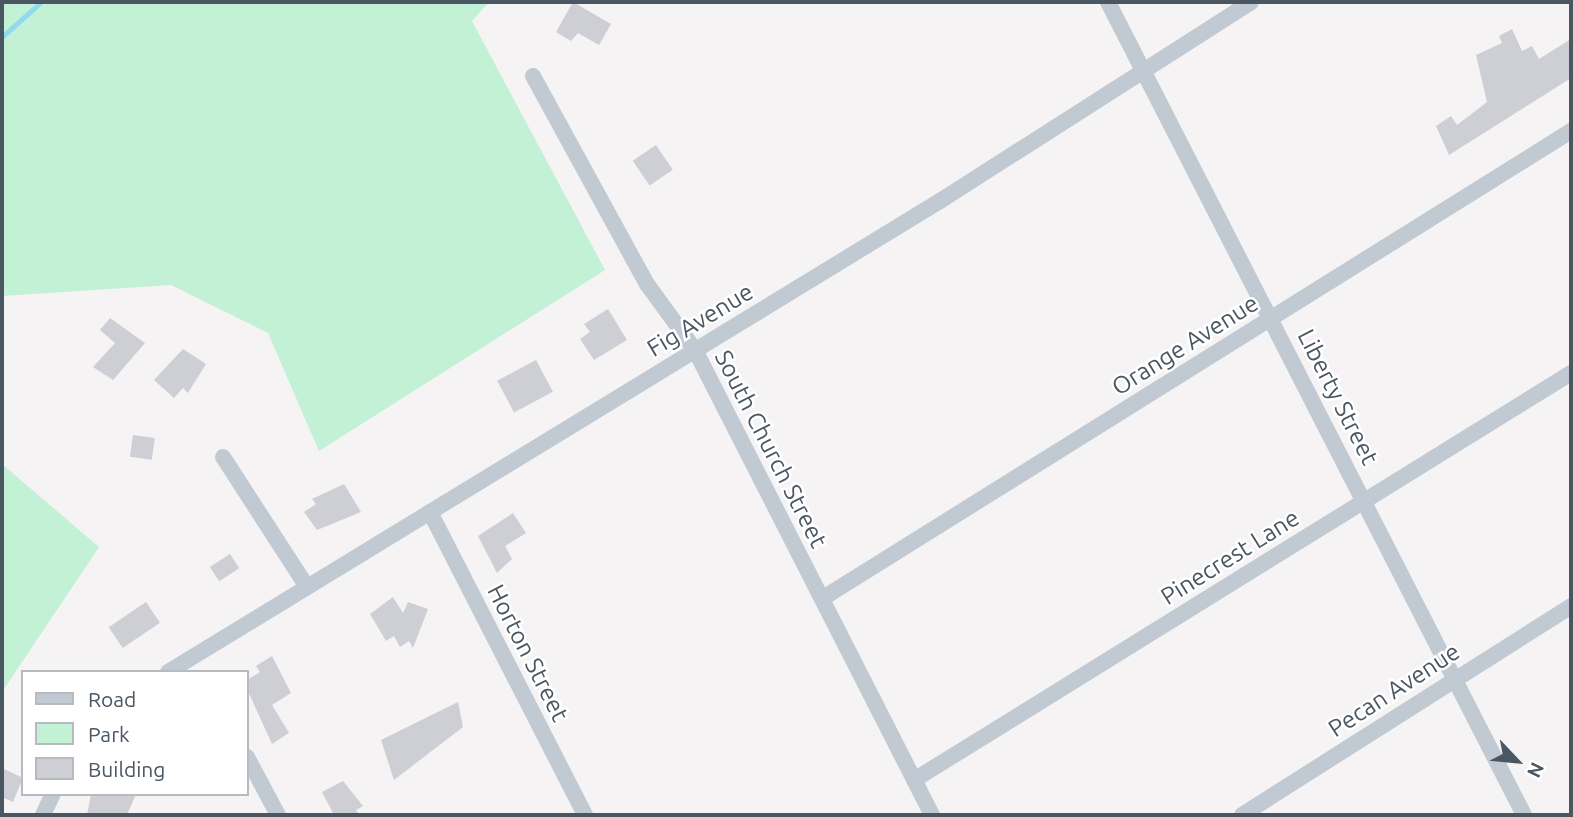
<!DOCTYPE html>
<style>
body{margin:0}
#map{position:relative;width:1573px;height:817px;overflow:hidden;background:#f5f3f3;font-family:Ubuntu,sans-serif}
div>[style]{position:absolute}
.green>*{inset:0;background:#c3f1d5}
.stream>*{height:4.5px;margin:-2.25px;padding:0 2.25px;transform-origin:2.25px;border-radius:2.25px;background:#90daee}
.building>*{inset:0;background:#cdcfd5;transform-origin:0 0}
.minor>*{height:16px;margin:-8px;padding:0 8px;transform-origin:8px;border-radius:8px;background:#c1cad2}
span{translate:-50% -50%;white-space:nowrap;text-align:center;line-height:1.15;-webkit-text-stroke:5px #fff;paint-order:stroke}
.street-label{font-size:24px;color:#4a5661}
.frame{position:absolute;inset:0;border:4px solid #4a5661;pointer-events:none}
.legend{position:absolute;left:21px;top:670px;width:228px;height:126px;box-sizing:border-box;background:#fff;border:2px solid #b7bbc0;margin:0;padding:9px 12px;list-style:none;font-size:21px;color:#4a5661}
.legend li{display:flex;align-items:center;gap:14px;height:35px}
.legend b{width:35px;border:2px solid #b7bbc0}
.north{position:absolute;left:1482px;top:726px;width:70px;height:70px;-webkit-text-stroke:5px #fff;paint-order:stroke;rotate:116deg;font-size:19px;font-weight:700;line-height:28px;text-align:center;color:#4a5661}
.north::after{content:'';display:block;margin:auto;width:24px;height:32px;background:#4a5661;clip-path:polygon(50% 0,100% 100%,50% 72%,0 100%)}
</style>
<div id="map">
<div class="green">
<i style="clip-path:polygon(2px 2px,489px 2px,472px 21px,605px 270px,319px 451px,268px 333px,171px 285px,2px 296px)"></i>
<i style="clip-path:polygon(2px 464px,99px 547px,2px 692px)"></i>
</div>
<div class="stream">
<i style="left:2px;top:37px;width:52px;rotate:-41.9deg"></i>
</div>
<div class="building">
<i style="clip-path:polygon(573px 2px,611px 24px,599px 45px,578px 33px,571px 41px,556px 32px)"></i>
<i style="clip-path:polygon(1512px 29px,1522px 51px,1532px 46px,1539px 59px,1571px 39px,1571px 78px,1449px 155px,1436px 126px,1451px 116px,1457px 125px,1487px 102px,1476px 55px,1502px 43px,1499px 36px)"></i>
<i style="left:656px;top:145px;width:30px;height:28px;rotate:56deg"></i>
<i style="clip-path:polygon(608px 309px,627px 340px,594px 360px,580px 339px,590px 332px,584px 324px)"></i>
<i style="clip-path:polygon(110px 318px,145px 343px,113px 380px,93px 367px,115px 343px,100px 330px)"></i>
<i style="clip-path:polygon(183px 349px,206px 364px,188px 393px,183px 388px,174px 398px,154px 380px)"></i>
<i style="left:536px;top:360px;width:36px;height:44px;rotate:62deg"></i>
<i style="left:133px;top:435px;width:22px;height:22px;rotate:8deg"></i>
<i style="clip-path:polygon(344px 484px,361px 512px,317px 530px,304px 512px,316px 504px,312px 499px)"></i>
<i style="clip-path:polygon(513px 513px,526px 533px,505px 546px,512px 559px,497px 573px,478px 536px)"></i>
<i style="left:230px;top:554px;width:17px;height:24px;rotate:57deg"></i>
<i style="clip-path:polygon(393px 597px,403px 613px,408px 602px,428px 609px,413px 648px,409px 641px,400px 647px,394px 636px,386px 641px,370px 614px)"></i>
<i style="left:146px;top:602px;width:25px;height:45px;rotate:56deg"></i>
<i style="clip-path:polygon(272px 656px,291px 693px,272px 705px,289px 733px,272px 744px,247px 689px,247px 680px,260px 672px,256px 666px)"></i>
<i style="clip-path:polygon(458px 702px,463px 727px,394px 780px,381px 740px)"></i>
<i style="clip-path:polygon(2px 768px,23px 778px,13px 802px,2px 797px)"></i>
<i style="clip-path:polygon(343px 781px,363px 806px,356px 810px,359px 815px,334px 815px,322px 792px)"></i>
<i style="clip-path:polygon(91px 794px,136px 794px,127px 815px,87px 815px)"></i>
</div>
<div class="minor">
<i style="left:1108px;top:2px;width:913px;rotate:62.9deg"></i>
<i style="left:533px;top:76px;width:237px;rotate:61.3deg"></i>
<i style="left:647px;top:284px;width:82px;rotate:54deg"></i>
<i style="left:695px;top:350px;width:522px;rotate:62.99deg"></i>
<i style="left:223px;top:457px;width:155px;rotate:57.1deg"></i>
<i style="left:430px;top:512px;width:340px;rotate:62.9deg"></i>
<i style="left:823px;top:598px;width:882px;rotate:-31.98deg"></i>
<i style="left:168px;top:672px;width:904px;rotate:-31.39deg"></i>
<i style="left:940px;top:201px;width:369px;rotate:-32.6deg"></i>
<i style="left:247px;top:757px;width:66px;rotate:61.9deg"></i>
<i style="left:914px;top:780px;width:773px;rotate:-31.78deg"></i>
<i style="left:43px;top:815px;width:23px;rotate:-65deg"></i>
<i style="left:1242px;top:815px;width:390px;rotate:-32.4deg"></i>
</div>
<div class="street-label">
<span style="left:700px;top:320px;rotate:-31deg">Fig Avenue</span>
<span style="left:1185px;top:345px;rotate:-32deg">Orange Avenue</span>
<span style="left:1338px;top:397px;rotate:63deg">Liberty Street</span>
<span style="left:771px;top:449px;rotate:63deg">South Church Street</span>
<span style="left:1230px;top:557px;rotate:-32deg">Pinecrest Lane</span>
<span style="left:528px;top:653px;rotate:63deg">Horton Street</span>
<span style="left:1394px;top:690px;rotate:-33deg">Pecan Avenue</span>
</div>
<div class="frame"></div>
<ul class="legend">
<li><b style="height:9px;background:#c1cad2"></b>Road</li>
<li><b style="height:19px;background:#c3f1d5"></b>Park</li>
<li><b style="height:19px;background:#cdcfd5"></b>Building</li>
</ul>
<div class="north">N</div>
</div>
